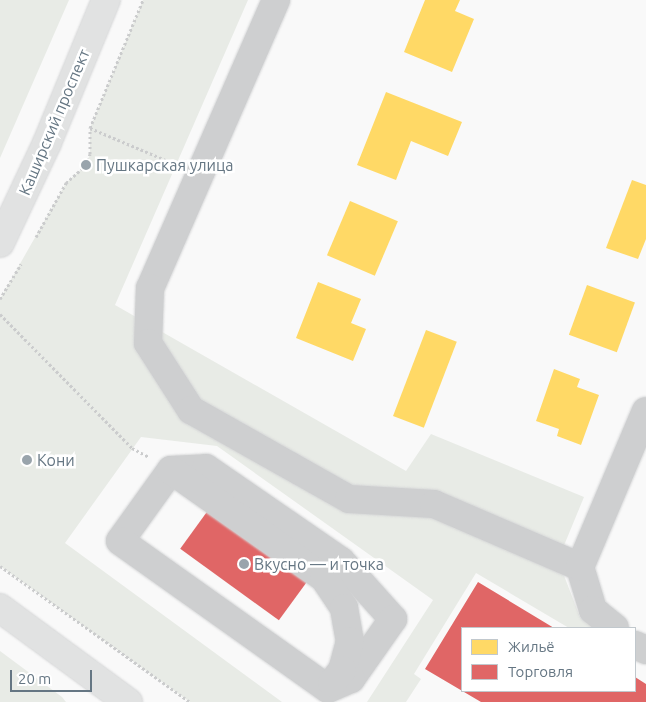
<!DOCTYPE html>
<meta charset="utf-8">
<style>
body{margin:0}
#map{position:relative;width:646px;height:702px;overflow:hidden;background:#f9f9f9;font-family:Ubuntu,sans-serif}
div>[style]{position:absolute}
.green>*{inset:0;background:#e8ebe6}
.homes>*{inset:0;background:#ffd966;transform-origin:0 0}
.shops>*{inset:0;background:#e06666;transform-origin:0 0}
.path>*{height:3px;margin-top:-1.5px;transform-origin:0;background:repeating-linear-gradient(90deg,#cbcccd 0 2.5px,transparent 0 5px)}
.roads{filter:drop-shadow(0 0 1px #d5d6d7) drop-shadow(0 0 1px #d5d6d7)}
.minor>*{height:28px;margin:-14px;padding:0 14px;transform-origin:14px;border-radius:14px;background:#cecfd0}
.major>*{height:28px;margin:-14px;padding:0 14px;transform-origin:14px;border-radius:14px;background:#e1e2e2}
.dots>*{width:14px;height:14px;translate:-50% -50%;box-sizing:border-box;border:2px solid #fff;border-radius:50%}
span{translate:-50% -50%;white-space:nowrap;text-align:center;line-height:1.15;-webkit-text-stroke:5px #fff;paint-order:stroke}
.street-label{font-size:16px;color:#657683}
.poi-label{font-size:16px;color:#657683}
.left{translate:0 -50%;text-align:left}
.legend{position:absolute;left:461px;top:627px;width:175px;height:65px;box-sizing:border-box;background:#fff;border:1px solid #c1c8cd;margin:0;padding:6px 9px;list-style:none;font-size:15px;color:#657683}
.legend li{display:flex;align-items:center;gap:10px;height:25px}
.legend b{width:25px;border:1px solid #c1c8cd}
.scale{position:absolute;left:10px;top:670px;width:82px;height:22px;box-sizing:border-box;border:2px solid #657683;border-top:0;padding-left:6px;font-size:15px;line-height:18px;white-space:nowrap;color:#657683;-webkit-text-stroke:4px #fff;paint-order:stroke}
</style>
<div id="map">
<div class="green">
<i style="clip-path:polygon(0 0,69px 0,0 158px)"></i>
<i style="clip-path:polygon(143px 0,248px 0,115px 305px,406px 471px,431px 434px,584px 497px,558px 560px,580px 617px,593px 628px,569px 628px,476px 573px,414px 674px,421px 679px,406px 702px,367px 702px,433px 600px,217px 446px,141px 437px,65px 543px,282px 702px,190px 702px,0 566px,0 299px,66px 183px,86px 165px,90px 154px,90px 128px)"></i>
<i style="clip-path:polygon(0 651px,62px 697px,66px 702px,0 702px)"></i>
</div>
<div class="homes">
<i style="clip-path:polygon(425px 0,460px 0,455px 11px,474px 19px,452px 72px,404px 52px)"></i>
<i style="clip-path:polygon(386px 92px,462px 122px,448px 156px,411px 141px,396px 180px,357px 165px)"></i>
<i style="clip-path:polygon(632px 180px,646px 185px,646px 239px,638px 259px,606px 248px)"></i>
<i style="left:350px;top:201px;width:52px;height:59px;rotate:23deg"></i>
<i style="clip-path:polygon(318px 282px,361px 299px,351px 323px,366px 329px,353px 361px,296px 338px)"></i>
<i style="left:587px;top:285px;width:51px;height:53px;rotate:20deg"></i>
<i style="left:426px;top:330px;width:33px;height:92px;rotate:21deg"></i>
<i style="clip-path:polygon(554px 369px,580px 379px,577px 387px,599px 395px,581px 445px,557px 436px,559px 429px,536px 421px)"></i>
</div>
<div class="shops">
<i style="left:209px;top:509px;width:122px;height:49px;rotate:36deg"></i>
<i style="clip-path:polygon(478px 582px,554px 628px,462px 628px,462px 691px,635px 691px,635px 677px,646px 684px,646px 702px,481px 702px,425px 669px)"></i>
</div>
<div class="path">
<i style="left:90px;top:128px;width:92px;rotate:23deg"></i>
<i style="left:36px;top:237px;width:62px;rotate:-60.9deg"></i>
<i style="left:66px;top:183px;width:27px;rotate:-42deg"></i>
<i style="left:86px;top:165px;width:12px;rotate:-70deg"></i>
<i style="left:90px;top:154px;width:26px;rotate:-90deg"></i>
<i style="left:90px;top:128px;width:139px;rotate:-67.5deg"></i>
<i style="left:0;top:299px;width:41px;rotate:-59deg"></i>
<i style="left:0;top:314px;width:188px;rotate:45.4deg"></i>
<i style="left:132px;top:448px;width:19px;rotate:28deg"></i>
<i style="left:0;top:566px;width:234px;rotate:35.6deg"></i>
</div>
<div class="roads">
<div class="minor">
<i style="left:276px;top:0;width:314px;rotate:113.6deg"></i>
<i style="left:150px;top:288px;width:55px;rotate:92.1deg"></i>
<i style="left:148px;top:343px;width:80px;rotate:57.3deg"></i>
<i style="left:191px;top:410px;width:181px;rotate:29.4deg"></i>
<i style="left:349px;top:499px;width:85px;rotate:3.4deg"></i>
<i style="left:434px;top:504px;width:159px;rotate:23.3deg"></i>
<i style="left:580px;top:567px;width:45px;rotate:73.2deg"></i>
<i style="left:593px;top:610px;width:28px;rotate:39deg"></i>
<i style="left:171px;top:470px;width:35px;rotate:-3deg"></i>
<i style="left:206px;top:468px;width:164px;rotate:34.6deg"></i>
<i style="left:341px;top:561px;width:78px;rotate:48.1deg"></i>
<i style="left:393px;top:619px;width:73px;rotate:125deg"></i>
<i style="left:351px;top:679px;width:25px;rotate:157deg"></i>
<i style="left:171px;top:470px;width:87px;rotate:125.7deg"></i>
<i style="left:120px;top:541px;width:255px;rotate:35.4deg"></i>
<i style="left:171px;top:470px;width:187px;rotate:35.2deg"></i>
<i style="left:324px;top:578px;width:36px;rotate:56deg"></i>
<i style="left:344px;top:608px;width:34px;rotate:80deg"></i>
<i style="left:350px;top:641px;width:30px;rotate:105deg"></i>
<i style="left:342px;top:670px;width:16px;rotate:128deg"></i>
<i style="left:580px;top:567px;width:169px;rotate:-67.1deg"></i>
<i style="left:635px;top:645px;width:12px;rotate:24deg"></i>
</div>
<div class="major">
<i style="left:0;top:243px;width:110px;rotate:-64.8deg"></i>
<i style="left:47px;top:143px;width:155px;rotate:-67.6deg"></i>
<i style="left:0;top:608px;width:159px;rotate:36.3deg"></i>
</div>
</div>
<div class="dots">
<i style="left:86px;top:165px;background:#99a4ac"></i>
<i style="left:27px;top:460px;background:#99a4ac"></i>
<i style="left:244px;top:564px;background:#99a4ac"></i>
</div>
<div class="street-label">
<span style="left:54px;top:122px;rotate:-67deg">Каширский проспект</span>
</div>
<div class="poi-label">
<span class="left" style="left:96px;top:165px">Пушкарская улица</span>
<span class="left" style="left:37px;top:460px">Кони</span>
<span class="left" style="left:254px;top:564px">Вкусно — и точка</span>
</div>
<ul class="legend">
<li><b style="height:14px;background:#ffd966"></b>Жильё</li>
<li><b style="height:14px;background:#e06666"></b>Торговля</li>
</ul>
<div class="scale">20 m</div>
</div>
